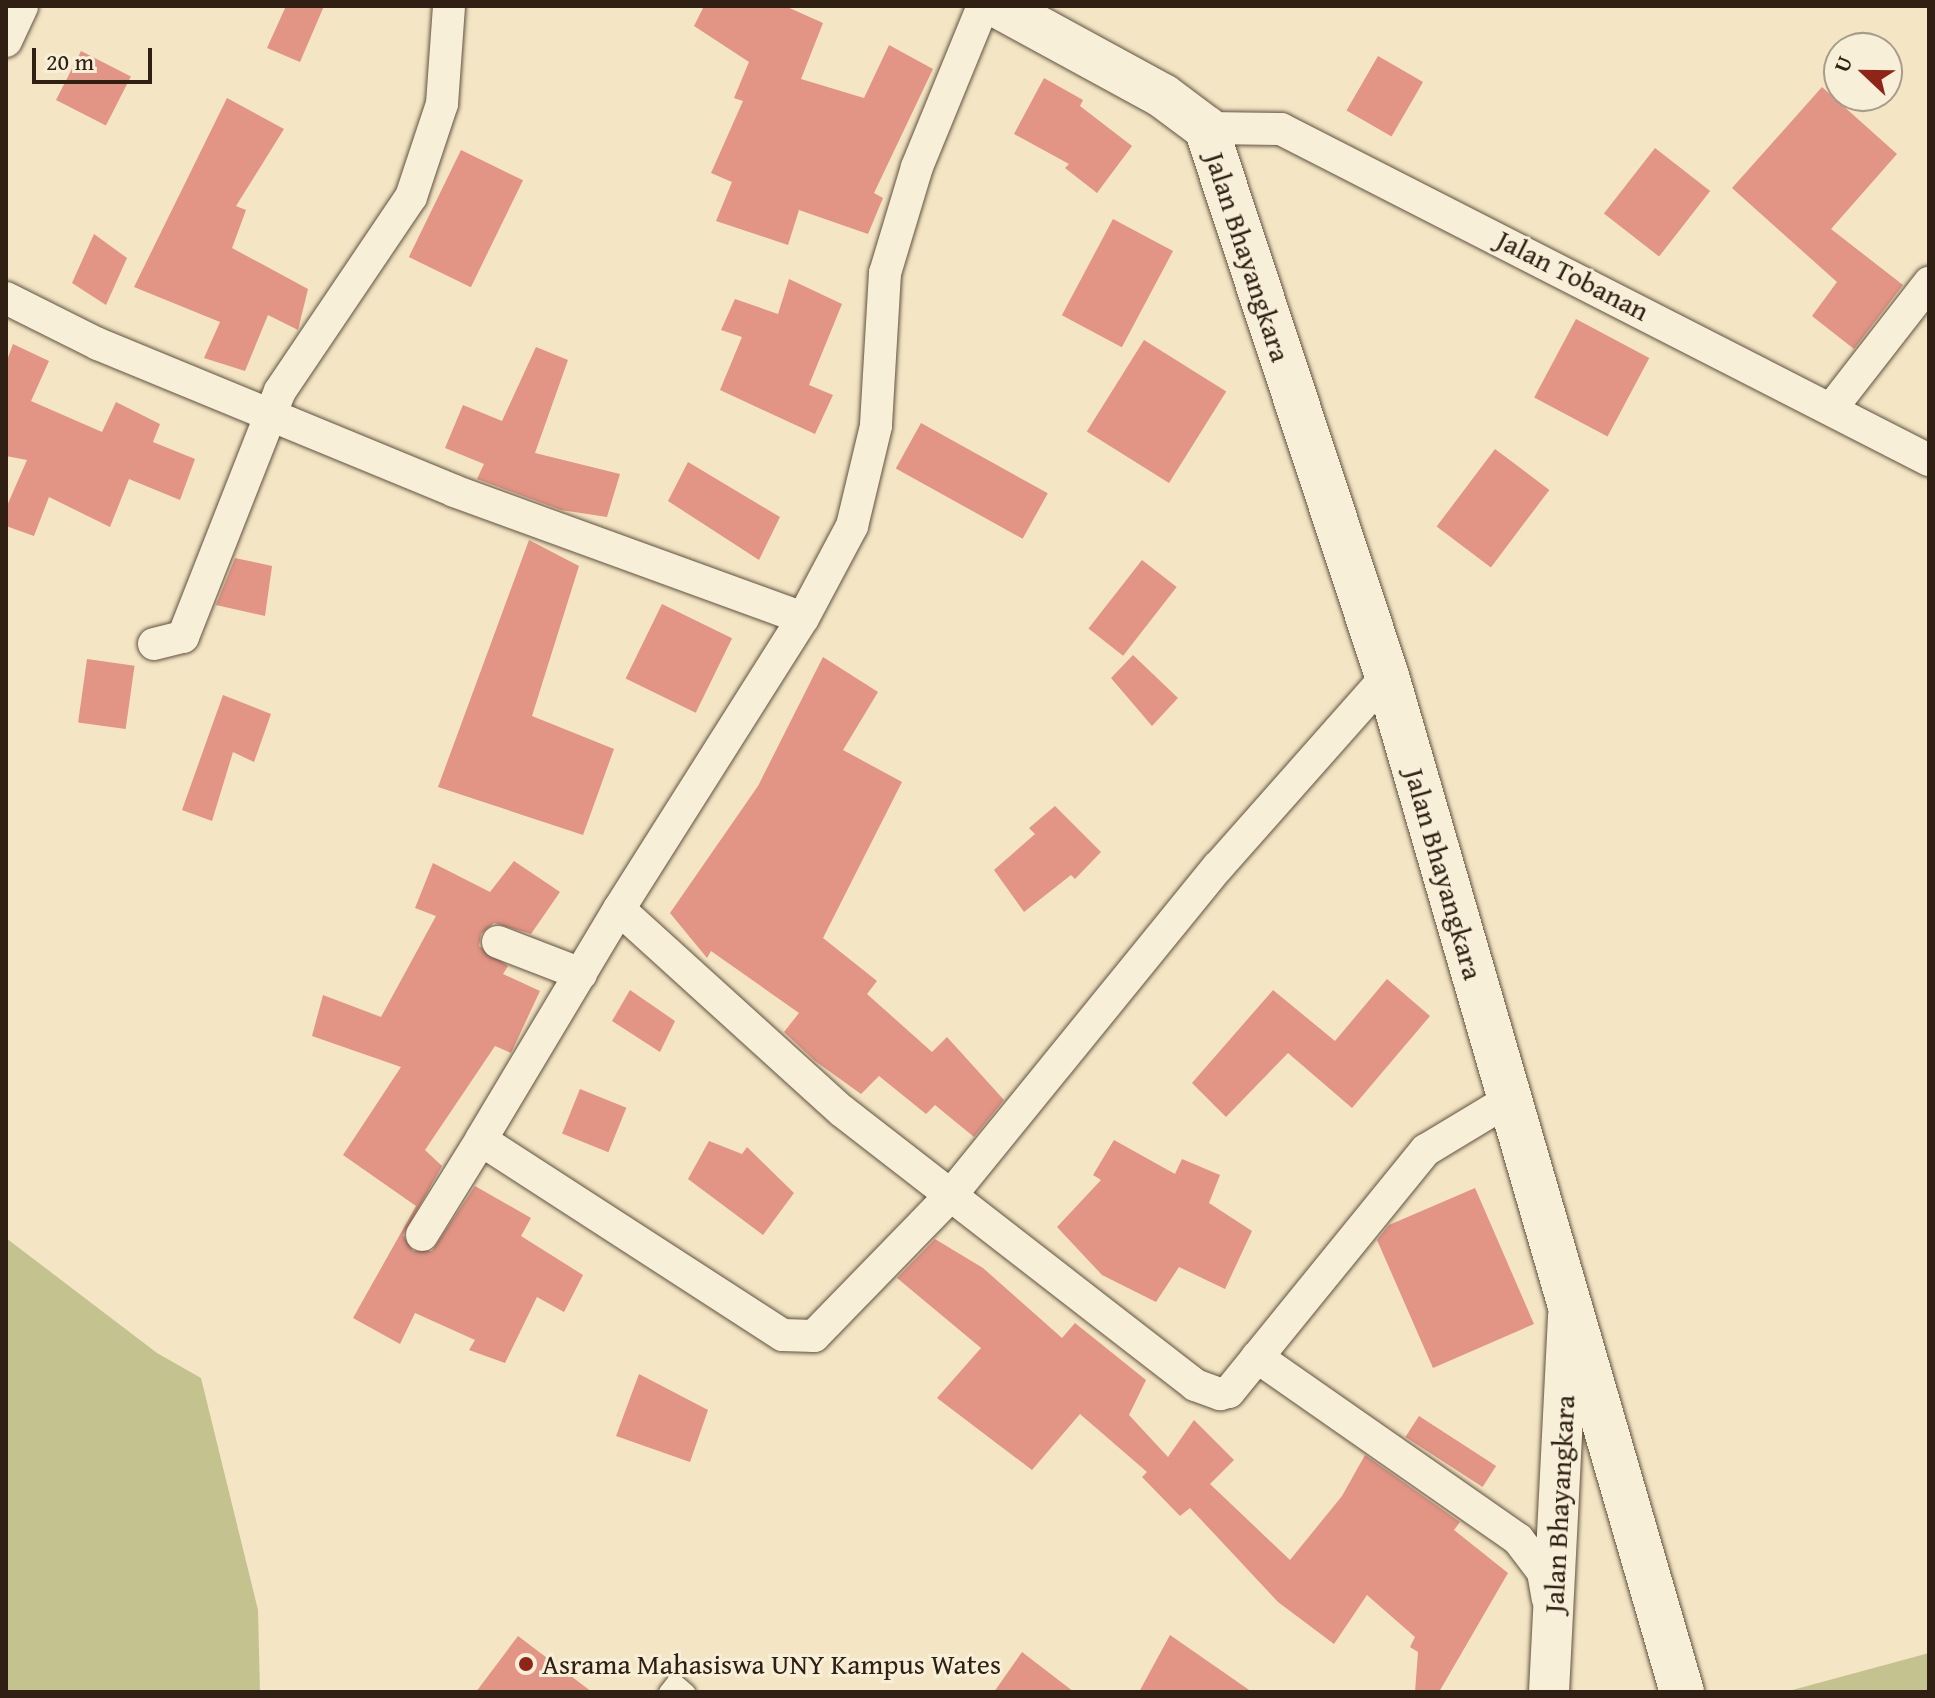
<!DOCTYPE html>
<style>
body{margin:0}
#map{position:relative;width:1935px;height:1698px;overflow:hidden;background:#f4e6c4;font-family:"Gentium Book Plus",serif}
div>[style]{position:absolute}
.green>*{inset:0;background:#c4c28f}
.building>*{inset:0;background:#e29485;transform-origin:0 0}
.roads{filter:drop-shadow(0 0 2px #615240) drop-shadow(0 0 2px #615240)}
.service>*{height:16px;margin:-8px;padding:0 8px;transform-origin:8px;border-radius:8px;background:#f8efd9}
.minor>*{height:32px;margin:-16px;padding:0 16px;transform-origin:16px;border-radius:16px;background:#f8efd9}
.tertiary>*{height:40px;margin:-20px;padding:0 20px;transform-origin:20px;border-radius:20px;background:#f8efd9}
.secondary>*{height:44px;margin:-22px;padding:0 22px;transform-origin:22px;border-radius:22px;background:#f8efd9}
.dots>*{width:22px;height:22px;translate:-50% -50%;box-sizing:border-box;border:4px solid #f8efd9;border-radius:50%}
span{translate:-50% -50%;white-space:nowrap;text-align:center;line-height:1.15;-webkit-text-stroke:6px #f8efd9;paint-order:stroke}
.street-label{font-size:28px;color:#302014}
.poi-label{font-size:28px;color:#302014}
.left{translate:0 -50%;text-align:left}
.frame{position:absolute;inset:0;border:8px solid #302014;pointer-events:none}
.north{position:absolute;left:1823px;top:32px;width:80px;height:80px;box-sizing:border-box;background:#f8efd9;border:2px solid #a89c8a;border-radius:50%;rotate:292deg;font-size:22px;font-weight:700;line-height:32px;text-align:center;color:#302014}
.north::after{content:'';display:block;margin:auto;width:28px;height:36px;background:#8f2418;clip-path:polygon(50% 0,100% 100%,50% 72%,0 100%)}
.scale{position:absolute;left:32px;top:48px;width:120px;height:36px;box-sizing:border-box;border:4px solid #302014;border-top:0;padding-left:10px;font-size:24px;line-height:28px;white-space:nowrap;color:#302014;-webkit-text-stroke:6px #f8efd9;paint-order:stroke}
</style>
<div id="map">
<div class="green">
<i style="clip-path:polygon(6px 1238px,157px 1353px,201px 1378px,258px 1610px,260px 1692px,6px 1692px)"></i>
<i style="clip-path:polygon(1929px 1653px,1929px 1692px,1785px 1692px)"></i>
</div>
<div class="building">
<i style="clip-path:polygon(286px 6px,324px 6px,300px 62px,267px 48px)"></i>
<i style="clip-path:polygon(704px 6px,785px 6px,823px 23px,801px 79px,864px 98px,889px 45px,933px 69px,874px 193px,883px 198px,868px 234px,799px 210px,788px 245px,716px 221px,732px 182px,711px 173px,743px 101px,734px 98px,749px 62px,694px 26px)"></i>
<i style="left:81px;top:51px;width:56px;height:55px;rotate:27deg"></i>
<i style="left:1378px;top:56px;width:52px;height:63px;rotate:30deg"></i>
<i style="clip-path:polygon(1044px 78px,1083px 100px,1080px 106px,1132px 146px,1097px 193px,1065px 168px,1069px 164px,1014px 134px)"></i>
<i style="clip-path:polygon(1822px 87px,1897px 154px,1831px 229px,1903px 285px,1854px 349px,1812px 316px,1837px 282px,1732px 188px)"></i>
<i style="clip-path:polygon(227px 98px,284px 129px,236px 206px,246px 210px,232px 248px,308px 289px,298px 330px,268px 315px,245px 371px,204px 358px,220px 322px,134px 287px)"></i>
<i style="left:1655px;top:148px;width:70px;height:83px;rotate:38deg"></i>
<i style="left:461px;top:150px;width:69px;height:119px;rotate:26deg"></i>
<i style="left:1113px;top:219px;width:68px;height:109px;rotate:28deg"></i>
<i style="clip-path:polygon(94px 234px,127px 258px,106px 305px,72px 283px)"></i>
<i style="clip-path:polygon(789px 279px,842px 304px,809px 385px,833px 395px,815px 434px,720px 390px,742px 337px,721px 330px,735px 299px,778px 314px)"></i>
<i style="left:1576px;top:319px;width:83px;height:89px;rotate:28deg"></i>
<i style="left:1144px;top:340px;width:97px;height:108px;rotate:32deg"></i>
<i style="clip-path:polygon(13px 344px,49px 361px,31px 401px,102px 432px,116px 402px,160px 424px,153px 442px,195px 459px,180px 500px,129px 479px,110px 527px,49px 497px,34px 536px,6px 526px,6px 508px,27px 460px,6px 456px,6px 363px)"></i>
<i style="clip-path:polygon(536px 347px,568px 360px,535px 453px,620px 474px,607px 517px,561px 510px,477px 479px,484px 464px,445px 448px,463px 405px,502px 421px)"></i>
<i style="left:921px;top:423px;width:145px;height:52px;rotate:29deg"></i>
<i style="left:1495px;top:449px;width:68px;height:97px;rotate:37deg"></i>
<i style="clip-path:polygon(688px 462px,780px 517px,759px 560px,668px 501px)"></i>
<i style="clip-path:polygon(529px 540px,579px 566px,532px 716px,614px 749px,583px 835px,438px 787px)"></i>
<i style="clip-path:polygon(235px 558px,272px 566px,265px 616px,216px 605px)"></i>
<i style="left:1142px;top:560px;width:44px;height:87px;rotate:38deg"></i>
<i style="left:662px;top:604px;width:78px;height:83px;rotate:26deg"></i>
<i style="clip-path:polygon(1133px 655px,1178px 698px,1152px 726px,1111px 678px)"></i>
<i style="clip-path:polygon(823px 657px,878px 692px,843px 750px,902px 782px,823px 938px,877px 981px,867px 994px,932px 1052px,947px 1037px,1004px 1100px,974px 1137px,935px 1105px,926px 1114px,879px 1076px,861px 1094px,815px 1061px,784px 1032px,799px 1013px,711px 951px,707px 958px,670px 913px,758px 786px)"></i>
<i style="left:87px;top:659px;width:48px;height:64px;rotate:8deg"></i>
<i style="clip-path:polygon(223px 695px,271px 714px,254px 762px,233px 752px,212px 821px,182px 810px)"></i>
<i style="clip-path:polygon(1055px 806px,1101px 852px,1075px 879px,1071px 875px,1024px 912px,994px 870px,1035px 834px,1029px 828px)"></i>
<i style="clip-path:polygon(514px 861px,560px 892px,531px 934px,494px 923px,481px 934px,479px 946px,508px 966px,503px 974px,540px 991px,511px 1053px,495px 1046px,425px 1150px,442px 1166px,403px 1235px,413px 1251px,432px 1251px,475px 1186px,531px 1218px,521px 1236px,583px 1275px,564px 1312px,537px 1297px,505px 1363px,469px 1350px,475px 1340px,415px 1313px,400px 1344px,353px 1318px,416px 1206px,343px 1155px,401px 1067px,312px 1036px,323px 995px,381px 1017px,436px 916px,415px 908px,433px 863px,490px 892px)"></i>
<i style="clip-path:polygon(1387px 979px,1430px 1016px,1352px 1108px,1288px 1053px,1226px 1117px,1192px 1083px,1273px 990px,1335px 1041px)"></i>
<i style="clip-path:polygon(630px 990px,675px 1021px,660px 1052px,612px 1021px)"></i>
<i style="left:580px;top:1089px;width:50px;height:48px;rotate:22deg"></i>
<i style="clip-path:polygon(1114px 1140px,1175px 1174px,1182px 1159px,1220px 1175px,1209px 1203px,1252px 1231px,1225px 1289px,1179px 1267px,1156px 1302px,1102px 1275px,1057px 1227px,1101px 1180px,1093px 1175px)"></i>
<i style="clip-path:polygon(709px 1141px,742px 1154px,747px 1147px,794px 1193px,763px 1235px,688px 1179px)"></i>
<i style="clip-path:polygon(1475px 1188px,1534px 1324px,1433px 1368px,1377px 1240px,1389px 1225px)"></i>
<i style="clip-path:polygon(935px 1239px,983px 1268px,1062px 1338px,1075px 1323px,1146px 1380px,1129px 1415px,1168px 1457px,1194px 1420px,1234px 1460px,1210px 1484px,1290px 1560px,1342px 1496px,1365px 1455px,1460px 1522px,1454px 1530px,1508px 1573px,1439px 1692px,1415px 1692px,1418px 1652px,1410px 1647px,1415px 1637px,1367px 1595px,1334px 1644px,1278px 1602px,1190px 1508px,1180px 1516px,1142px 1477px,1147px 1472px,1080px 1414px,1032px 1470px,937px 1398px,981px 1348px,897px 1278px)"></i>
<i style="clip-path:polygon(639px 1374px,708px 1410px,690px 1462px,616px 1436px)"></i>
<i style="left:1419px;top:1416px;width:92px;height:25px;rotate:33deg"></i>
<i style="clip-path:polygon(1170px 1635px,1252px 1692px,1139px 1692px)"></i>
<i style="clip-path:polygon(518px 1636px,592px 1692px,476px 1692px)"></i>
<i style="clip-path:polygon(1022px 1652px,1074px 1692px,994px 1692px)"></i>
</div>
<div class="roads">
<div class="service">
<i style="left:667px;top:1692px;width:13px;rotate:-51deg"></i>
<i style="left:675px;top:1682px;width:16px;rotate:40deg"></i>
</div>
<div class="minor">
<i style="left:983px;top:6px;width:174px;rotate:112.3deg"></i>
<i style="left:917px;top:167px;width:111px;rotate:106.8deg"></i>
<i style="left:885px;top:273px;width:153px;rotate:93.4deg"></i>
<i style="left:876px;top:426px;width:103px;rotate:103.5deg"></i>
<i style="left:852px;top:526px;width:104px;rotate:118deg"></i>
<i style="left:803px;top:618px;width:344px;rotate:122.3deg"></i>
<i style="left:619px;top:909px;width:301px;rotate:42.2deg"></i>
<i style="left:842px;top:1111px;width:447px;rotate:37.8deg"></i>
<i style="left:1195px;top:1385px;width:27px;rotate:20deg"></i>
<i style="left:1220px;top:1394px;width:9px;rotate:-13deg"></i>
<i style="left:1229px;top:1392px;width:312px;rotate:-50.9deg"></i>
<i style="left:1426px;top:1150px;width:97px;rotate:-31.1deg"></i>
<i style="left:6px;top:41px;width:38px;rotate:-65deg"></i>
<i style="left:1206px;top:128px;width:75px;rotate:0.8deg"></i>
<i style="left:1281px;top:129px;width:728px;rotate:27.06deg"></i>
<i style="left:6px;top:298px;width:103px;rotate:26.6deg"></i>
<i style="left:98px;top:344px;width:385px;rotate:22.4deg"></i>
<i style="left:454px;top:491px;width:371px;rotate:20deg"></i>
<i style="left:1831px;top:409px;width:160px;rotate:-52.1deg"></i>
<i style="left:154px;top:644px;width:30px;rotate:-14deg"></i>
<i style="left:183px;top:637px;width:264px;rotate:-68.5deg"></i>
<i style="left:280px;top:391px;width:234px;rotate:-56deg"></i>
<i style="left:411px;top:197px;width:98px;rotate:-71.6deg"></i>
<i style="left:442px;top:104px;width:98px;rotate:-85.9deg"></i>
<i style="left:619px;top:909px;width:269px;rotate:120.9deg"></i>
<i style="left:481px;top:1140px;width:359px;rotate:32.9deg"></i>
<i style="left:783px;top:1335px;width:31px;rotate:2deg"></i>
<i style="left:814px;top:1336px;width:197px;rotate:-45.8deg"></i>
<i style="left:951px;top:1195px;width:423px;rotate:-50.9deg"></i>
<i style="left:1218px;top:867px;width:255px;rotate:-48.5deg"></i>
<i style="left:498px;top:942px;width:89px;rotate:21.1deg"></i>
<i style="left:422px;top:1235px;width:112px;rotate:-58.2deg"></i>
<i style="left:1257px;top:1357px;width:318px;rotate:34.9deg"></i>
<i style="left:1518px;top:1539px;width:41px;rotate:52.9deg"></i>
<i style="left:1543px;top:1572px;width:27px;rotate:80deg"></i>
</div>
<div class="tertiary">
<i style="left:1549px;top:1692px;width:377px;rotate:-87.1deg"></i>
</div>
<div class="secondary">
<i style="left:998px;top:6px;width:188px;rotate:28.6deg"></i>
<i style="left:1163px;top:96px;width:54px;rotate:36.7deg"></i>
<i style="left:1206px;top:128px;width:577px;rotate:71.72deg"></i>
<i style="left:1387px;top:676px;width:1058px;rotate:73.81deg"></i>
</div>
</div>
<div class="dots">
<i style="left:526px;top:1664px;background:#8f2418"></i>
</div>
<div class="street-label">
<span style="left:1248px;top:257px;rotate:72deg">Jalan Bhayangkara</span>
<span style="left:1573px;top:275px;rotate:27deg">Jalan Tobanan</span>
<span style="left:1444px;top:874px;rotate:74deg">Jalan Bhayangkara</span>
<span style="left:1559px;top:1504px;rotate:-87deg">Jalan Bhayangkara</span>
</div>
<div class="poi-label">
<span class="left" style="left:542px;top:1664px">Asrama Mahasiswa UNY Kampus Wates</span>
</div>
<div class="frame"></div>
<div class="north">U</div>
<div class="scale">20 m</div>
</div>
